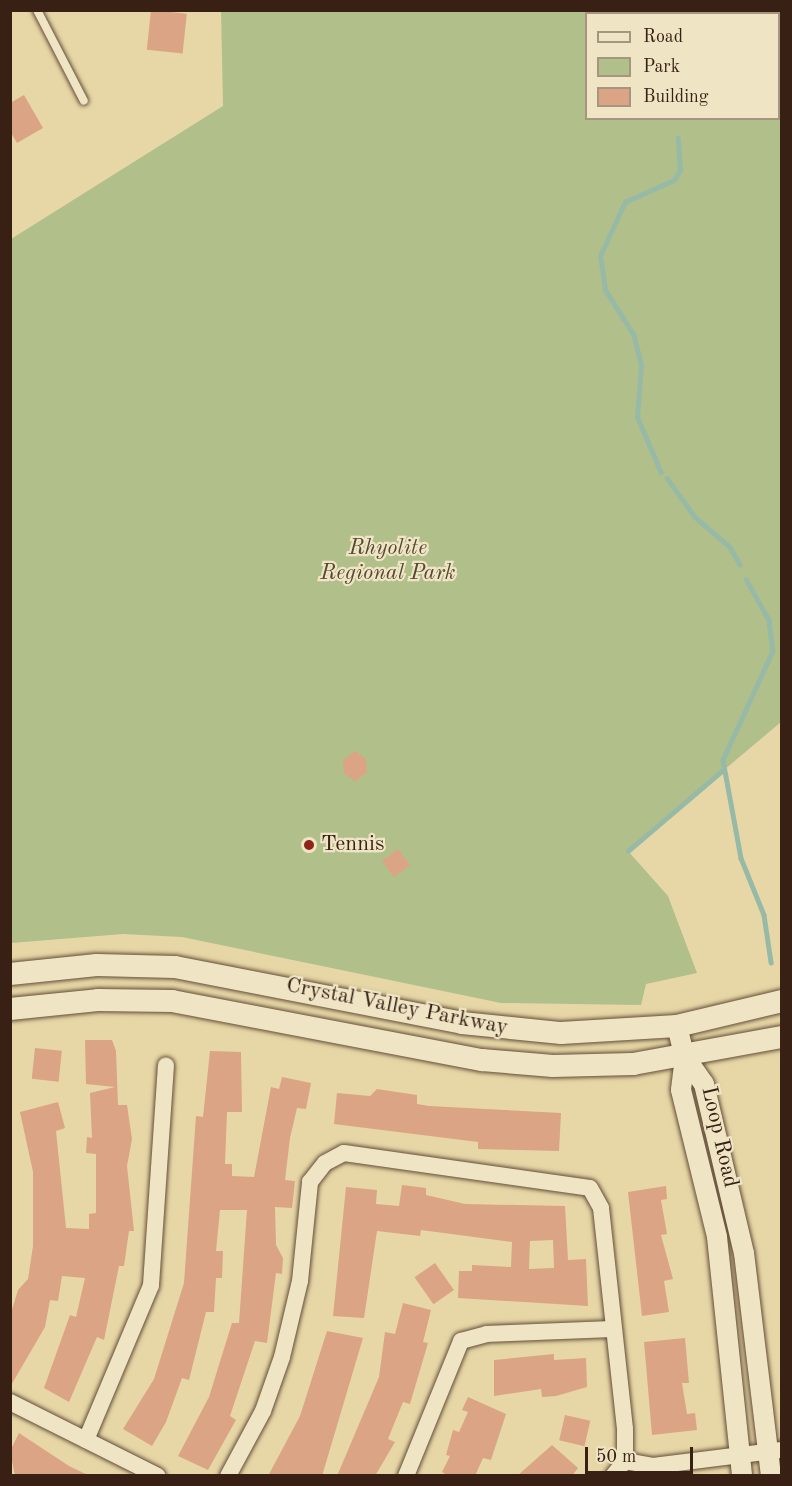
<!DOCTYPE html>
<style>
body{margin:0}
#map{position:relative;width:792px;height:1486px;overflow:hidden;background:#e7d7a6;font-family:"Old Standard TT",serif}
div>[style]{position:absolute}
.green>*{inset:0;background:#b1bf8a}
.stream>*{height:4.5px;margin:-2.25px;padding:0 2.25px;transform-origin:2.25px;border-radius:2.25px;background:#97baa7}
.building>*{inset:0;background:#dba484;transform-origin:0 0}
.roads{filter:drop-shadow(0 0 2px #644e39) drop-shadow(0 0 2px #644e39)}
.service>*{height:8px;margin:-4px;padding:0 4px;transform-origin:4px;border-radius:4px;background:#efe5c5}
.minor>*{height:16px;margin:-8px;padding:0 8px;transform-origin:8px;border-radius:8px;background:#efe5c5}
.tertiary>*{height:20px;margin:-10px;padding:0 10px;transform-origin:10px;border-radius:10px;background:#efe5c5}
.secondary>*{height:22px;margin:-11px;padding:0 11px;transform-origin:11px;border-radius:11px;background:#efe5c5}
.dots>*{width:16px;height:16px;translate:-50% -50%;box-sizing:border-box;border:3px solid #efe5c5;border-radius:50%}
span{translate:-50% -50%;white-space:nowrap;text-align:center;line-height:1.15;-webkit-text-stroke:4.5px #efe5c5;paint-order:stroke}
.park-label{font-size:22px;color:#564832;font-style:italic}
.poi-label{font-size:22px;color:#382015}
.left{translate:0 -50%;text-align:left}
.street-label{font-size:22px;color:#382015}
.frame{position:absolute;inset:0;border:12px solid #382015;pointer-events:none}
.legend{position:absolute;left:585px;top:12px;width:195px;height:108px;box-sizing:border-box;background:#efe5c5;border:2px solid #a6967f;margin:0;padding:8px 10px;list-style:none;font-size:18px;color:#382015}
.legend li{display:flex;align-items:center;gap:12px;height:30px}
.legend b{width:30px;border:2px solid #a6967f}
.scale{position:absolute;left:585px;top:1447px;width:108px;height:27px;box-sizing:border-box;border:3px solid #382015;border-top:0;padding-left:8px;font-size:18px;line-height:21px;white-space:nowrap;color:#382015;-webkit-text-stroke:4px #efe5c5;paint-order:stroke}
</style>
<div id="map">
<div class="green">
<i style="clip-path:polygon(evenodd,221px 11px,781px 11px,781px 722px,628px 851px,668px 896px,697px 973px,646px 984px,641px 1005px,501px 1003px,182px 937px,123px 934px,11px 943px,11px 239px,223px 106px,221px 11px,586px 14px,778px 14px,778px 118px,586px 118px,586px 14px)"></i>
</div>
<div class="stream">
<i style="left:700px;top:14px;width:4px;rotate:-76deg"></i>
<i style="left:661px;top:473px;width:61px;rotate:-113.2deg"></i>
<i style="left:637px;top:417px;width:52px;rotate:-85.6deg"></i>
<i style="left:641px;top:365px;width:32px;rotate:-104deg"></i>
<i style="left:633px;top:334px;width:52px;rotate:-122.5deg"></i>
<i style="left:605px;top:290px;width:34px;rotate:-98deg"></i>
<i style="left:600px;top:256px;width:60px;rotate:-65.2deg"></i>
<i style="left:625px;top:202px;width:54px;rotate:-24.2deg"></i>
<i style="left:674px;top:180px;width:12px;rotate:-59deg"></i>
<i style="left:680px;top:170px;width:32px;rotate:-94deg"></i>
<i style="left:667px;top:478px;width:48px;rotate:54.3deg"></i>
<i style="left:695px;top:517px;width:46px;rotate:40.6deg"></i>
<i style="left:730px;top:547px;width:20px;rotate:60deg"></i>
<i style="left:746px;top:579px;width:47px;rotate:60.7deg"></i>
<i style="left:769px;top:620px;width:31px;rotate:83deg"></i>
<i style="left:773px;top:651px;width:120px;rotate:114.6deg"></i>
<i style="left:723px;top:760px;width:100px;rotate:79.6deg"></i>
<i style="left:741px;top:858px;width:61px;rotate:68deg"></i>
<i style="left:764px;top:915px;width:48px;rotate:81.5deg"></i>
<i style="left:628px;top:851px;width:126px;rotate:-40.5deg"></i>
</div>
<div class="building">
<i style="left:151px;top:10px;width:36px;height:40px;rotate:6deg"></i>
<i style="clip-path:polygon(24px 95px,43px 128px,17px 143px,10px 131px,10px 103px)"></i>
<i style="clip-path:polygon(355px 751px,366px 759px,367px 772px,355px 781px,344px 773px,343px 760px)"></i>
<i style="left:398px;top:849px;width:20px;height:20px;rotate:53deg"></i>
<i style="clip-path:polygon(85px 1040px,112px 1040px,116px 1051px,118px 1105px,127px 1105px,132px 1139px,127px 1166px,134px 1231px,129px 1231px,124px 1266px,119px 1266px,104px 1340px,97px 1337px,69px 1402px,44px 1388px,70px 1315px,76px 1317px,85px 1278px,62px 1276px,58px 1301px,50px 1300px,45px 1327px,10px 1387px,10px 1316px,18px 1290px,28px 1279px,33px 1246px,33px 1172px,20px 1112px,58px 1102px,65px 1128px,56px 1131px,66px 1228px,89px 1229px,89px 1214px,96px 1213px,96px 1154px,86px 1153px,87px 1137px,92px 1138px,90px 1093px,115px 1087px,86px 1084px)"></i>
<i style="left:35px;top:1048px;width:27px;height:31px;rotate:6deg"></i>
<i style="clip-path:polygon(210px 1051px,241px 1052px,242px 1112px,227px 1112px,225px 1164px,232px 1164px,232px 1176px,254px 1177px,271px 1087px,279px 1089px,282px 1077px,311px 1083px,306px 1109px,297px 1108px,290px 1138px,285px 1180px,295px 1181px,292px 1208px,275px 1207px,276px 1245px,283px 1258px,282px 1274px,276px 1273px,267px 1343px,255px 1341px,230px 1416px,236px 1420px,208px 1470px,178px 1456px,209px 1397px,232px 1323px,239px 1323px,247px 1210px,220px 1210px,216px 1251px,223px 1251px,222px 1278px,216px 1278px,214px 1312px,206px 1312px,189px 1380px,182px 1378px,166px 1422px,152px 1446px,123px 1429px,154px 1379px,184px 1283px,196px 1116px,203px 1117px)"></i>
<i style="clip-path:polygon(377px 1089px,417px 1095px,417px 1104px,429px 1106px,561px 1113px,559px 1151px,478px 1149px,478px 1142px,334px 1124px,337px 1093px,370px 1096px)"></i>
<i style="clip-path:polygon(evenodd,402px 1185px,426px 1188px,426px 1195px,465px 1204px,565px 1206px,568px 1260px,586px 1259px,588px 1306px,458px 1298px,459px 1271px,472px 1271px,472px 1265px,511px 1267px,512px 1242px,421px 1230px,420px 1236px,377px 1231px,364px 1318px,333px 1316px,346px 1187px,377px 1190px,376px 1204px,399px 1206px,402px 1185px,553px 1240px,554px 1268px,529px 1269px,530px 1241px,553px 1240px)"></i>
<i style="clip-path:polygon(666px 1186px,667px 1199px,661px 1200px,667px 1234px,661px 1235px,673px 1279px,664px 1281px,669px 1312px,642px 1316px,628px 1192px)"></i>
<i style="left:435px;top:1263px;width:33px;height:25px;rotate:55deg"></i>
<i style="clip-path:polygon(403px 1303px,431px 1310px,423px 1342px,428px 1343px,410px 1404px,403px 1402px,388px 1439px,395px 1442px,375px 1476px,337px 1476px,379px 1377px,385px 1332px,395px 1334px)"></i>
<i style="clip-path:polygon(327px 1331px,363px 1338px,322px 1476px,268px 1476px,300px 1416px)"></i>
<i style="clip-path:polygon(685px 1338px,689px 1383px,682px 1383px,687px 1414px,695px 1413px,697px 1430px,652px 1435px,644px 1342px)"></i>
<i style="clip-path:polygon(554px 1354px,554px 1360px,586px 1358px,587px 1387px,556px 1396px,542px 1397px,541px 1389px,494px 1396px,494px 1360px)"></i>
<i style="clip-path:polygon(468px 1397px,506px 1414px,491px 1460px,483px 1458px,475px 1476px,449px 1476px,442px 1472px,450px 1456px,446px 1455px,453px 1430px,459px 1432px,468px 1412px,462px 1410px)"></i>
<i style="left:565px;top:1415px;width:26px;height:26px;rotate:13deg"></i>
<i style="clip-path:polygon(19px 1433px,69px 1466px,90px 1476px,15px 1476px,10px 1451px)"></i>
<i style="clip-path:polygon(552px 1445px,578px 1468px,572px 1476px,517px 1476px)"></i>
</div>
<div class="roads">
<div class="service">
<i style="left:37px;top:10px;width:102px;rotate:62.7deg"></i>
</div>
<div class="minor">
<i style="left:10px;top:1402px;width:165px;rotate:26.6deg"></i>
<i style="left:86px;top:1440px;width:168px;rotate:-67.2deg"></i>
<i style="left:151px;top:1285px;width:220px;rotate:-86.1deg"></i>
<i style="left:625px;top:1461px;width:28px;rotate:10deg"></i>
<i style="left:653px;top:1466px;width:130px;rotate:-7.1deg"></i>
<i style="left:228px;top:1476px;width:74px;rotate:-61.7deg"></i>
<i style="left:263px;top:1411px;width:57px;rotate:-70.6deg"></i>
<i style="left:282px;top:1357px;width:78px;rotate:-76.7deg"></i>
<i style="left:300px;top:1281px;width:100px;rotate:-84.2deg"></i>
<i style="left:310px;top:1182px;width:24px;rotate:-52deg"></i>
<i style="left:325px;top:1163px;width:21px;rotate:-28deg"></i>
<i style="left:344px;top:1153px;width:248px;rotate:8.1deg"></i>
<i style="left:590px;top:1188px;width:23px;rotate:61deg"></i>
<i style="left:601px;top:1208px;width:222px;rotate:83.8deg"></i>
<i style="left:625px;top:1429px;width:32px;rotate:90deg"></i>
<i style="left:625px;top:1461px;width:19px;rotate:129deg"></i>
<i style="left:406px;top:1476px;width:146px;rotate:-67.8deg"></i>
<i style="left:461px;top:1341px;width:27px;rotate:-15deg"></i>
<i style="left:487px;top:1334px;width:124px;rotate:-2.3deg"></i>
</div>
<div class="tertiary">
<i style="left:677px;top:1026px;width:32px;rotate:76deg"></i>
<i style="left:685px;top:1057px;width:33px;rotate:97deg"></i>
<i style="left:681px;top:1090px;width:151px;rotate:76.2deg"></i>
<i style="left:717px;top:1237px;width:240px;rotate:84deg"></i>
<i style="left:685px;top:1057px;width:33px;rotate:55deg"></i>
<i style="left:704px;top:1084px;width:174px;rotate:76.7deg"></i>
<i style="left:744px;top:1253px;width:225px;rotate:83.1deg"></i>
</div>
<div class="secondary">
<i style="left:10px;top:974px;width:87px;rotate:-5.9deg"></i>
<i style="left:97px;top:965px;width:78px;rotate:1.5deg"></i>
<i style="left:175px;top:967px;width:292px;rotate:11deg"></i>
<i style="left:462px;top:1023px;width:100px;rotate:5.8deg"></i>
<i style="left:561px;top:1033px;width:116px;rotate:-3.5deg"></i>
<i style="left:677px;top:1026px;width:108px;rotate:-13.4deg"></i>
<i style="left:10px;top:1009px;width:88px;rotate:-5.8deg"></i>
<i style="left:98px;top:1000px;width:74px;rotate:0.8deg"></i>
<i style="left:172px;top:1001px;width:316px;rotate:10.8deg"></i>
<i style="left:482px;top:1060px;width:71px;rotate:4.8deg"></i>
<i style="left:553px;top:1066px;width:80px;rotate:-1.4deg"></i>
<i style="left:633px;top:1064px;width:151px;rotate:-10.3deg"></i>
</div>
</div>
<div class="dots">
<i style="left:309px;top:845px;background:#8f2418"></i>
</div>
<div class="park-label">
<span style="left:388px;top:561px">Rhyolite<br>Regional Park</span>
</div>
<div class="poi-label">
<span class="left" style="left:321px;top:845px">Tennis</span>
</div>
<div class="street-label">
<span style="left:397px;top:1007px;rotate:11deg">Crystal Valley Parkway</span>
<span style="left:719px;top:1137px;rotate:77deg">Loop Road</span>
</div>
<div class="frame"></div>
<ul class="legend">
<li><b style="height:8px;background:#efe5c5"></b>Road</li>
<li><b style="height:16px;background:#b1bf8a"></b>Park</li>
<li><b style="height:16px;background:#dba484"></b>Building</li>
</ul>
<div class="scale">50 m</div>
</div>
